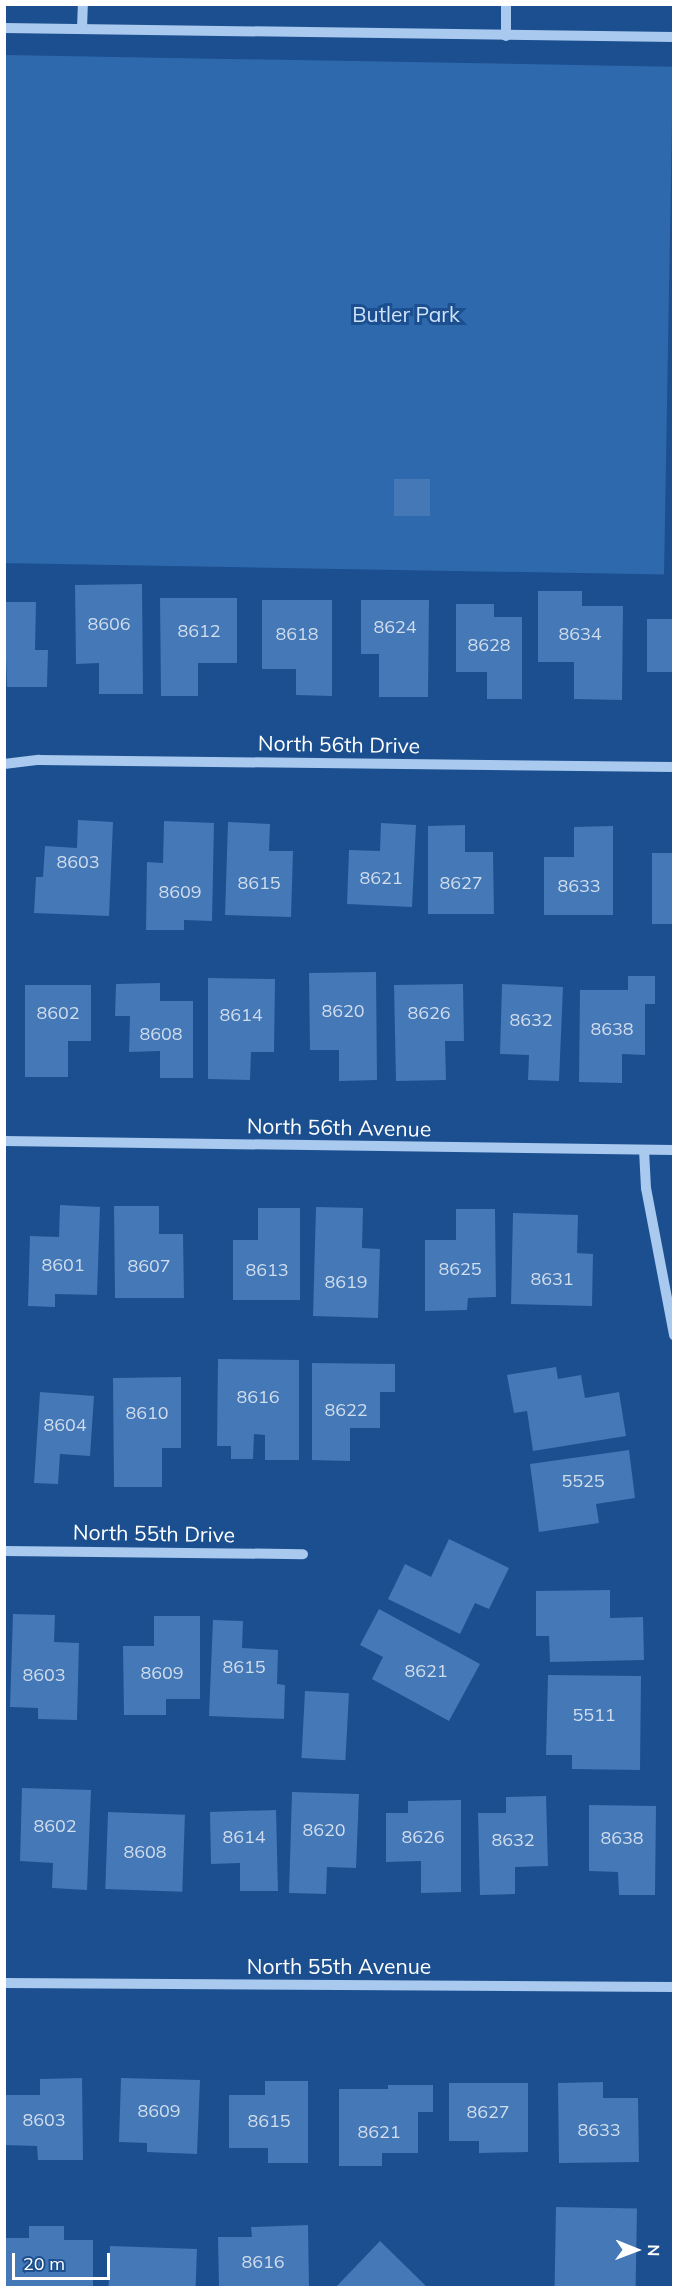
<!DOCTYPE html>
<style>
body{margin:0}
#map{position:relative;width:678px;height:2292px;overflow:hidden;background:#1b4f8f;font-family:Mulish,sans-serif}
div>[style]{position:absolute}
.green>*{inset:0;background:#2e69ad;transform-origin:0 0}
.building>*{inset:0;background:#4478b7;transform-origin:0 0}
.minor>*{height:10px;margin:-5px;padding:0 5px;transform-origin:5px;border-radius:5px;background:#a9c9ee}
span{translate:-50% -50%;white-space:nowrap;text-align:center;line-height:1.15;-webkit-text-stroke:6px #1b4f8f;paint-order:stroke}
.number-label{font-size:18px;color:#d0dded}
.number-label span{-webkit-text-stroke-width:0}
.park-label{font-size:21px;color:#cfe3fa}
.street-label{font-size:21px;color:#fff}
.frame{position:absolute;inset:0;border:6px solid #fff;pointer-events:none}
.north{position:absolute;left:606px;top:2220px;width:60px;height:60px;-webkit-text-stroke:4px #1b4f8f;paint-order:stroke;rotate:91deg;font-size:16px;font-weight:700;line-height:24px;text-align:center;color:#fff}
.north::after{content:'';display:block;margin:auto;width:21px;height:27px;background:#fff;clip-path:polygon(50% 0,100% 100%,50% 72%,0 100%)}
.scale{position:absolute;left:12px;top:2253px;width:98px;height:27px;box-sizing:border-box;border:3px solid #fff;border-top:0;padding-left:8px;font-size:18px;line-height:21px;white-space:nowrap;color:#fff;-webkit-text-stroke:4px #1b4f8f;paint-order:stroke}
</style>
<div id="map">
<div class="green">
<i style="left:5px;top:55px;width:668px;height:508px;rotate:1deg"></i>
</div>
<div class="building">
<i style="left:394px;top:479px;width:36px;height:37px"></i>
<i style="clip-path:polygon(142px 584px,143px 694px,99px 694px,99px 663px,76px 664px,75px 585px)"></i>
<i style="clip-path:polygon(538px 591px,582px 591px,582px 606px,623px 606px,622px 700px,574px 699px,574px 662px,538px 662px)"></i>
<i style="clip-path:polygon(160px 598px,237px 598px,237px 663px,198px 663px,198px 696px,161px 696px)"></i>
<i style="clip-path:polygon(262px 600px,332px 600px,332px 696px,296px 695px,296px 669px,262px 669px)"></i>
<i style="clip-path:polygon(361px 600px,429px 600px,428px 697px,379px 697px,379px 654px,361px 654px)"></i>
<i style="clip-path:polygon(4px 602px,36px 602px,35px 650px,48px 650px,47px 687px,7px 687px)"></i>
<i style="clip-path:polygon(456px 604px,494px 604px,494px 617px,522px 617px,522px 699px,487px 699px,487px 672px,456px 672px)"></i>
<i style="left:647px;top:619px;width:27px;height:53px"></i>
<i style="clip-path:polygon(78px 820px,113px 822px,109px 916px,34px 913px,36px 877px,43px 877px,45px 846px,77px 848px)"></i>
<i style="clip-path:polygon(164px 821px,214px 823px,212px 921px,184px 920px,184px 930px,146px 930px,147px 862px,163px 863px)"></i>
<i style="clip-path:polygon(228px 822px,270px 824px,269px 851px,293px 851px,291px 917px,225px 915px)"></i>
<i style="clip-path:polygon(381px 823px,416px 825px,412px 907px,347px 904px,349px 850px,380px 851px)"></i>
<i style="clip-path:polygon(465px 825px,465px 852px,493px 852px,494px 914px,428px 914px,428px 826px)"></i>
<i style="clip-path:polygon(613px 826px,613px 915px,544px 915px,544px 857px,574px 857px,574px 827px)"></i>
<i style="left:652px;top:853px;width:22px;height:71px"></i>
<i style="clip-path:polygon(376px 972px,377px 1080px,339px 1081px,339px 1050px,310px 1050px,309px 973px)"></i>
<i style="clip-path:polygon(628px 976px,655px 976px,655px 1004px,645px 1004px,645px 1055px,622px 1054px,622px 1083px,579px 1082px,580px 990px,628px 990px)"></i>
<i style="clip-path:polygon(208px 978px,275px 979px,274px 1052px,251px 1052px,250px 1080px,208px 1079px)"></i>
<i style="clip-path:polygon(160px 983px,160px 1001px,193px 1001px,193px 1078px,160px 1078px,160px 1051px,129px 1052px,130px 1016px,115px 1016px,116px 984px)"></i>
<i style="clip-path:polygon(463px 984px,464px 1041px,445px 1041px,446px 1080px,396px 1081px,394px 985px)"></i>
<i style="clip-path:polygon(502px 984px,563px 987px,559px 1081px,528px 1080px,529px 1055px,500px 1054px)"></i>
<i style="clip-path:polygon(25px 985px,91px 985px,91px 1041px,68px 1041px,68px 1077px,25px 1077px)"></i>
<i style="clip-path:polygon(60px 1205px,100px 1207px,97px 1295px,55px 1294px,55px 1307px,28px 1306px,30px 1236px,59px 1237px)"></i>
<i style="clip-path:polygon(114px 1206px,159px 1206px,159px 1234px,183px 1234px,184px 1298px,115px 1298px)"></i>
<i style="clip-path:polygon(316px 1207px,363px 1208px,362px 1248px,380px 1249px,378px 1318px,313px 1316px)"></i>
<i style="clip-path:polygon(258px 1208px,300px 1208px,300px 1300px,233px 1300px,233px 1240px,258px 1240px)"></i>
<i style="clip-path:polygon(456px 1209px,495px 1209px,496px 1297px,468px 1298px,467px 1310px,425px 1311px,425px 1240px,456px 1240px)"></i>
<i style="clip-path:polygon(513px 1213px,578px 1215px,577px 1253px,593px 1254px,592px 1306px,511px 1304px)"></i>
<i style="clip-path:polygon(218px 1359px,299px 1360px,299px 1460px,265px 1460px,265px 1435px,254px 1434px,253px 1459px,231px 1459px,231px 1446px,217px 1446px)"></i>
<i style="clip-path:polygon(312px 1363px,395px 1364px,395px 1392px,380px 1392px,380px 1428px,350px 1428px,350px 1461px,312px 1460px)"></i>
<i style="clip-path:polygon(556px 1367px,558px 1379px,581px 1375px,585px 1398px,619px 1392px,626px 1436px,533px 1451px,527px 1411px,514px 1413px,507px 1375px)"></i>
<i style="clip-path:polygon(181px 1377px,181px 1448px,162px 1448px,162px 1487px,114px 1487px,113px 1378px)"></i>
<i style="clip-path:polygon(40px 1392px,94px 1396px,90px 1456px,60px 1454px,58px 1484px,34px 1483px)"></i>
<i style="clip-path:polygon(629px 1450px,635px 1498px,596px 1504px,599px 1523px,539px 1532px,530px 1464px)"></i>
<i style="clip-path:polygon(449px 1539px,509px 1568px,489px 1609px,475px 1603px,460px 1634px,388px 1599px,405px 1564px,431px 1577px)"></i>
<i style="clip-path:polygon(610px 1590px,610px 1618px,643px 1617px,644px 1660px,550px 1662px,549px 1636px,536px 1636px,536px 1591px)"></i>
<i style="clip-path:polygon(379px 1609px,480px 1664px,449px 1721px,372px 1679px,383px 1657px,360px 1645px)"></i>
<i style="clip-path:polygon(13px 1614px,55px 1615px,54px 1642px,79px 1643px,77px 1720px,38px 1719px,38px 1708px,10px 1707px)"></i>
<i style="clip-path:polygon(154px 1616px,200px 1616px,200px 1699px,166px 1699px,166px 1715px,124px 1715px,123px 1646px,154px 1646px)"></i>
<i style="clip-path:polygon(213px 1620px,243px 1621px,242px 1648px,278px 1650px,277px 1684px,285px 1685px,284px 1719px,209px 1716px)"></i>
<i style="clip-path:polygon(548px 1675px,641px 1676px,640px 1770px,572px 1769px,572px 1755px,546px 1755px)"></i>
<i style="left:305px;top:1691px;width:44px;height:67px;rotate:3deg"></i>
<i style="clip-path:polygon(22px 1788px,91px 1790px,87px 1890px,52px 1888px,53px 1863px,20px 1861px)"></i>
<i style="clip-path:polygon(292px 1792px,359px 1794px,356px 1868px,327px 1867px,326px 1894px,289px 1893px)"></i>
<i style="clip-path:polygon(546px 1796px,548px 1866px,515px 1867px,515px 1894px,480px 1895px,478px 1813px,506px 1813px,506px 1797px)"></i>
<i style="clip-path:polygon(461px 1800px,461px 1892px,421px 1893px,421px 1861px,386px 1862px,386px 1813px,408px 1813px,408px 1801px)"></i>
<i style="clip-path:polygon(589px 1805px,656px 1806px,655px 1895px,619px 1895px,618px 1872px,589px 1871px)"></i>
<i style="clip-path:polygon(276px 1810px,278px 1891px,240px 1891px,240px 1863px,211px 1864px,210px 1812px)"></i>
<i style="left:108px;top:1812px;width:77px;height:77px;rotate:2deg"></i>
<i style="clip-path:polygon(82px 2078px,83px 2160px,38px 2160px,37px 2146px,4px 2145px,4px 2095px,40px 2095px,40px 2079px)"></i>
<i style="clip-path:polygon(121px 2078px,200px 2080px,197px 2154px,147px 2152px,147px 2143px,119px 2142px)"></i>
<i style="clip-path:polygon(265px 2081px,308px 2081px,308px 2163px,268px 2163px,268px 2148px,229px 2148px,229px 2095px,265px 2095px)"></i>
<i style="clip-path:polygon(603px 2082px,603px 2098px,638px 2098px,639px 2162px,559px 2163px,558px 2083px)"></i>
<i style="clip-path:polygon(449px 2083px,528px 2083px,528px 2152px,479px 2153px,479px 2141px,449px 2141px)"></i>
<i style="clip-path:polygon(388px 2085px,433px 2085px,433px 2112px,418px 2112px,418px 2153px,382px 2153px,382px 2166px,339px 2166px,339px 2089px,388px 2089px)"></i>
<i style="left:556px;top:2207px;width:81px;height:81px;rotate:1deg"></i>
<i style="clip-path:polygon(308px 2225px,309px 2288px,219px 2288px,218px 2237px,252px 2237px,251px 2227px)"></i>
<i style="clip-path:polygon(29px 2226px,64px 2226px,64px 2240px,93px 2240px,93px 2288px,4px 2288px,4px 2238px,29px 2238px)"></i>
<i style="clip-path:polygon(380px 2241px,428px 2288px,335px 2288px)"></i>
<i style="left:110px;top:2246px;width:87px;height:42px;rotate:2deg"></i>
</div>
<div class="minor">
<i style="left:4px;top:28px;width:670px;rotate:0.77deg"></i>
<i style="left:82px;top:29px;width:25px;rotate:-88deg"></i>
<i style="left:506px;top:36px;width:32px;rotate:-90deg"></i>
<i style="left:4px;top:764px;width:35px;rotate:-7deg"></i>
<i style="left:39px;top:760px;width:635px;rotate:0.63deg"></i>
<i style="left:4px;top:1141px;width:670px;rotate:0.77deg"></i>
<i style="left:644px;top:1150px;width:38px;rotate:87deg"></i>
<i style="left:646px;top:1188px;width:150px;rotate:79.2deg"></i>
<i style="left:4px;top:1551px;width:299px;rotate:0.6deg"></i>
<i style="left:4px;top:1983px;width:670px;rotate:0.34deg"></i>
</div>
<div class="number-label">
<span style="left:109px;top:624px">8606</span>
<span style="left:395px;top:627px">8624</span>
<span style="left:199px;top:631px">8612</span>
<span style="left:297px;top:634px">8618</span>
<span style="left:580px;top:634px">8634</span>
<span style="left:489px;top:645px">8628</span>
<span style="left:78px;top:862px">8603</span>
<span style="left:381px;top:878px">8621</span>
<span style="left:259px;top:883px">8615</span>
<span style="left:461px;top:883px">8627</span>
<span style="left:579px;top:886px">8633</span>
<span style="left:180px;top:892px">8609</span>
<span style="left:343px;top:1011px">8620</span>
<span style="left:58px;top:1013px">8602</span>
<span style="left:429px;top:1013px">8626</span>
<span style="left:241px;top:1015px">8614</span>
<span style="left:531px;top:1020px">8632</span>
<span style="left:612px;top:1029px">8638</span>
<span style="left:161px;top:1034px">8608</span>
<span style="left:63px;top:1265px">8601</span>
<span style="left:149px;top:1266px">8607</span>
<span style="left:460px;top:1269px">8625</span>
<span style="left:267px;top:1270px">8613</span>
<span style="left:552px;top:1279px">8631</span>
<span style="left:346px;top:1282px">8619</span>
<span style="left:258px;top:1397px">8616</span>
<span style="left:346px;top:1410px">8622</span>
<span style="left:147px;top:1413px">8610</span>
<span style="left:65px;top:1425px">8604</span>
<span style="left:583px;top:1481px">5525</span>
<span style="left:244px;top:1667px">8615</span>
<span style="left:426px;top:1671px">8621</span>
<span style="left:162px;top:1673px">8609</span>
<span style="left:44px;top:1675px">8603</span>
<span style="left:594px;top:1715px">5511</span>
<span style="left:55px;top:1826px">8602</span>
<span style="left:324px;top:1830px">8620</span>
<span style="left:244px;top:1837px">8614</span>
<span style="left:423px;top:1837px">8626</span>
<span style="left:622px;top:1838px">8638</span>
<span style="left:513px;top:1840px">8632</span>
<span style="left:145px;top:1852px">8608</span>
<span style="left:159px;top:2111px">8609</span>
<span style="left:488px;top:2112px">8627</span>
<span style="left:44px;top:2120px">8603</span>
<span style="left:269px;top:2121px">8615</span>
<span style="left:599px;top:2130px">8633</span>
<span style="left:379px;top:2132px">8621</span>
<span style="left:263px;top:2262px">8616</span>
</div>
<div class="park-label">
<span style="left:406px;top:314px">Butler Park</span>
</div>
<div class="street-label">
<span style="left:339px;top:744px;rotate:1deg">North 56th Drive</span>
<span style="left:339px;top:1127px;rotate:1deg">North 56th Avenue</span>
<span style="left:154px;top:1533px;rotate:1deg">North 55th Drive</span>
<span style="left:339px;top:1966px">North 55th Avenue</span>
</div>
<div class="frame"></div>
<div class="north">N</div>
<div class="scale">20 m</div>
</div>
